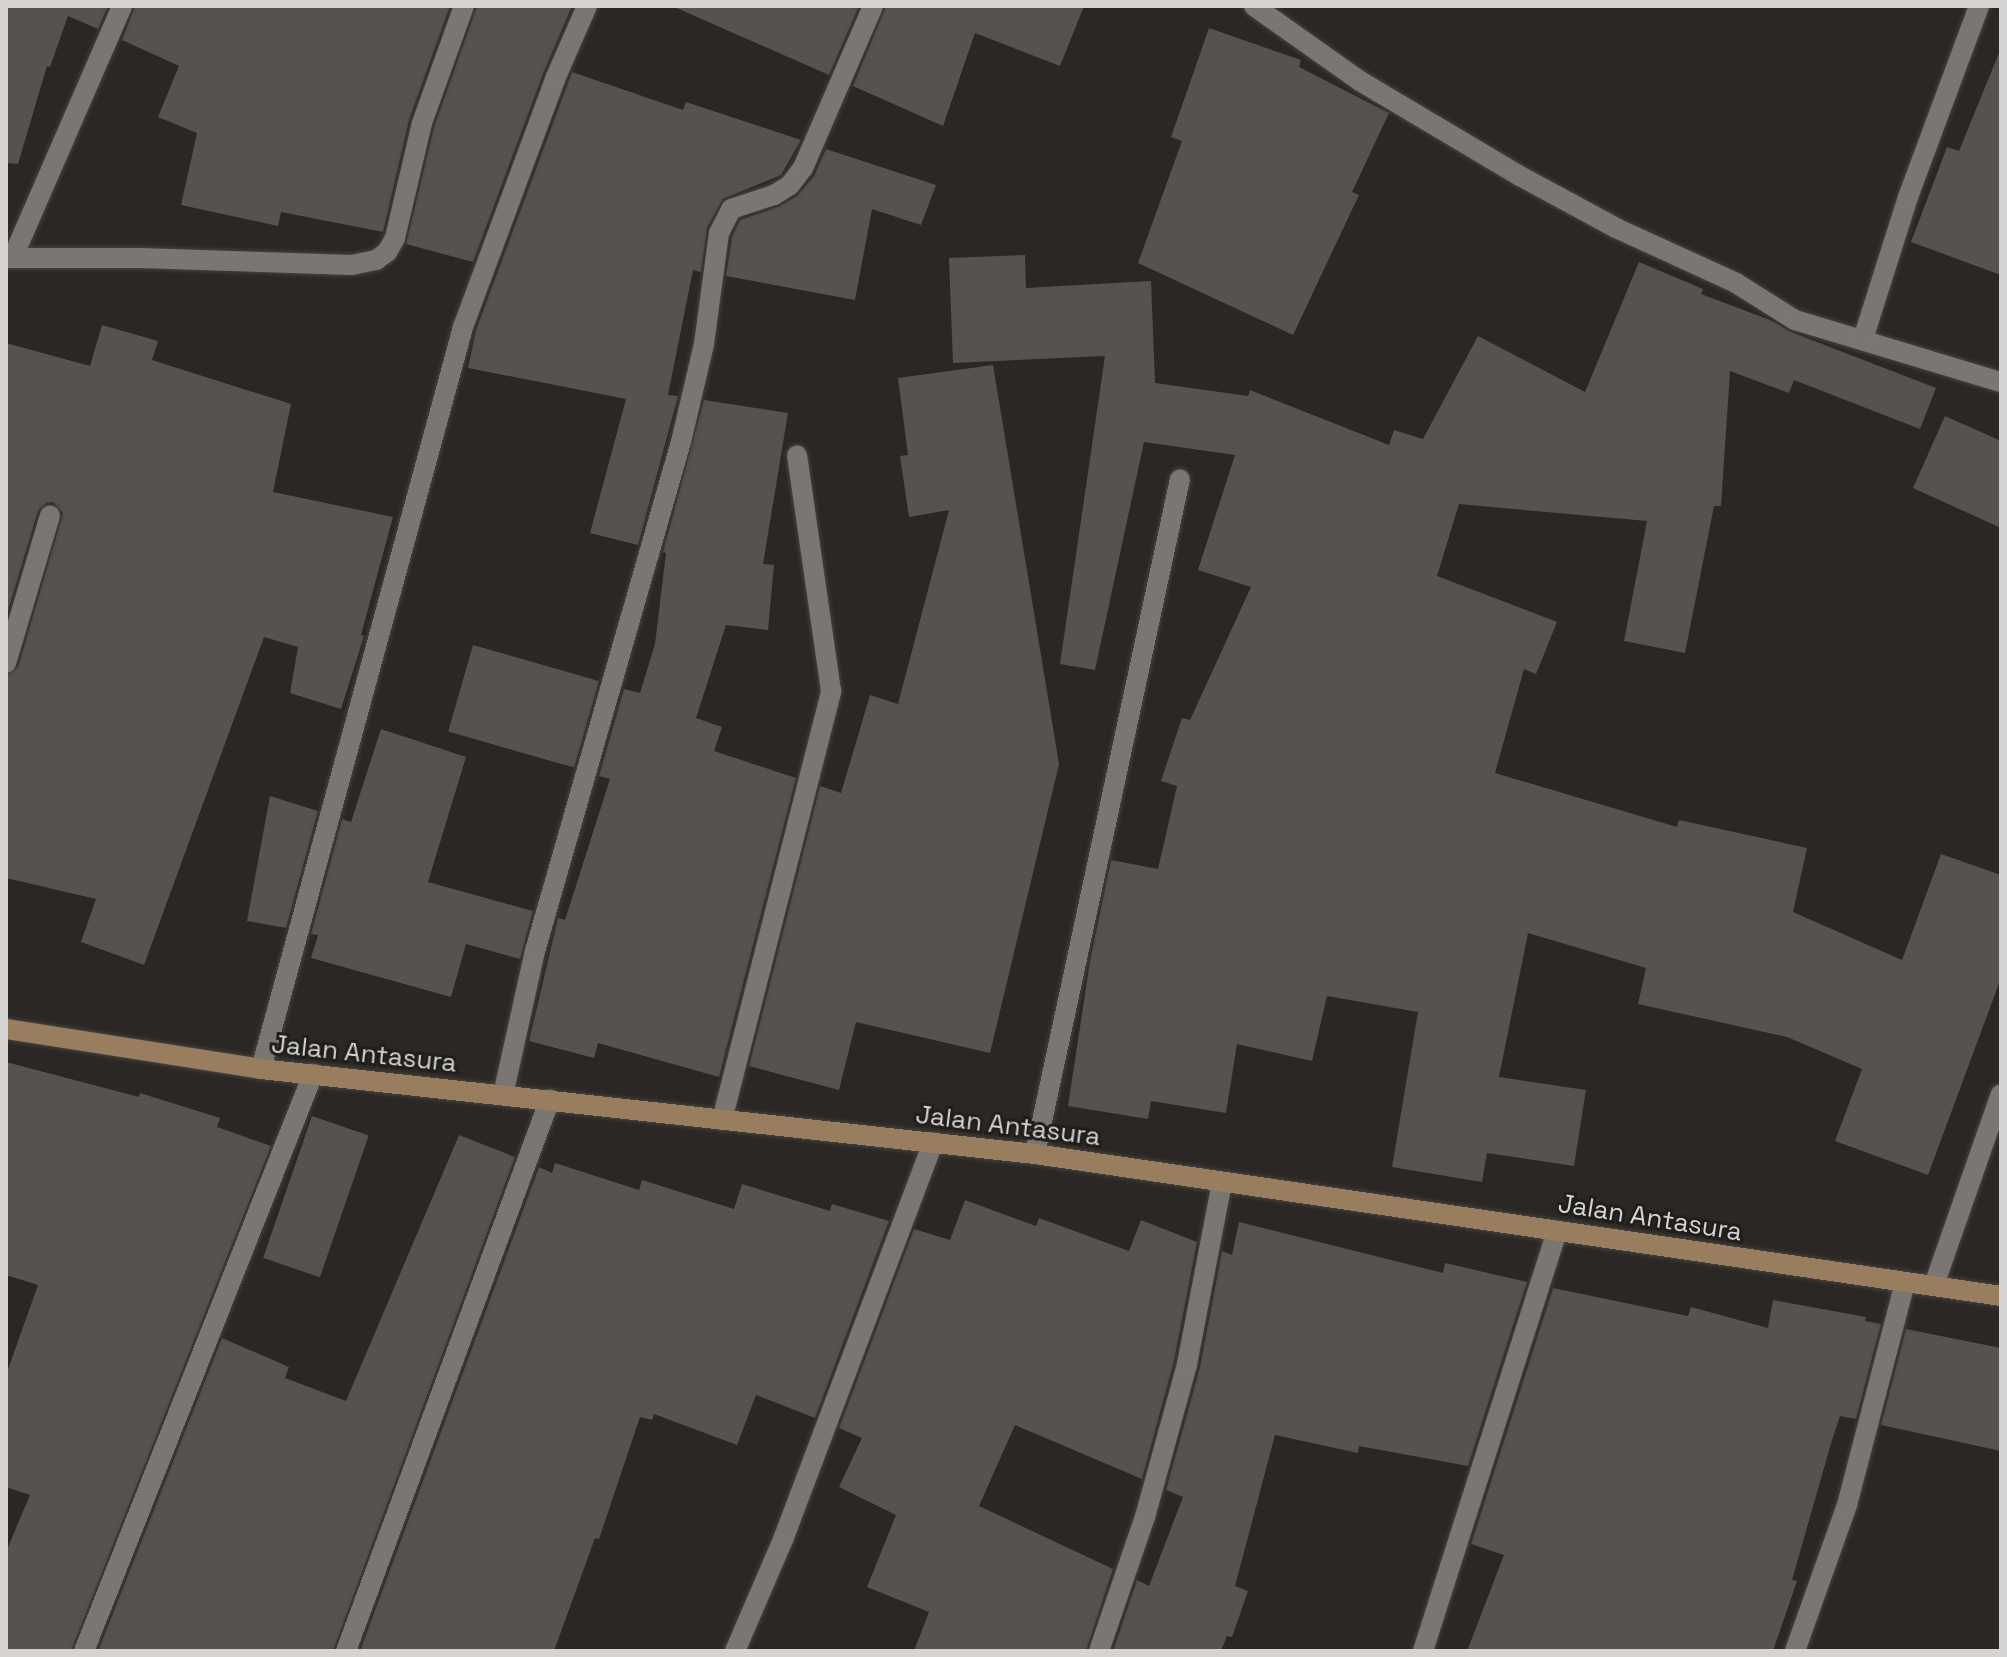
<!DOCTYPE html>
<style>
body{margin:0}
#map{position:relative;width:2007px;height:1657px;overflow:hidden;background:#2a2725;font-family:"Space Grotesk",sans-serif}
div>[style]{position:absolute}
.building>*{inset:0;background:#55524f;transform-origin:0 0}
.roads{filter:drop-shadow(0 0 2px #454341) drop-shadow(0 0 2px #454341)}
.street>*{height:20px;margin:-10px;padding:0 10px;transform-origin:10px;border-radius:10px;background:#7a7773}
.secondary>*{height:20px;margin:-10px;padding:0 10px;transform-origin:10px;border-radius:10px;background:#987e5f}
span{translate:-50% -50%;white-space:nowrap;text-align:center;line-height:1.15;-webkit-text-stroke:6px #201e1b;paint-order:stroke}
.street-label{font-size:26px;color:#d5d4d2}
.frame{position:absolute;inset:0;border:8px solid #d5d4d2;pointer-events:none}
</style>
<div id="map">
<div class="building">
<i style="clip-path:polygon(6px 6px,108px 6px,98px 29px,68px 16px,50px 67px,47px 66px,18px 164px,6px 163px)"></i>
<i style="clip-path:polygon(135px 6px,450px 6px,409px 120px,383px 232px,281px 212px,278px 226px,181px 205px,197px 133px,158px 117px,179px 66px,122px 40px)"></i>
<i style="clip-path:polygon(477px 6px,572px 6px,543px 74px,473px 262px,406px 244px,434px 127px)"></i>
<i style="clip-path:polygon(672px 6px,859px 6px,829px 75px)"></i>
<i style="clip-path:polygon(886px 6px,1084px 6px,1060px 66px,975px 33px,943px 126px,853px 86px)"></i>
<i style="clip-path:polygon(1209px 28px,1301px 60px,1299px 67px,1389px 113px,1352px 192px,1359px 195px,1293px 335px,1138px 263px,1182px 141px,1171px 137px)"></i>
<i style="clip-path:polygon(1999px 53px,2001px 53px,2001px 275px,1911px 242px,1947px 147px,1959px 151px)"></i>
<i style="clip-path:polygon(572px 72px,683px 110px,686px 102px,801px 140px,781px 175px,723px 199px,707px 228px,701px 272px,693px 270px,668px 395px,678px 396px,638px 545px,590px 533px,626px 399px,468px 368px,476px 330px)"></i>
<i style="clip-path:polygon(826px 149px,936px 185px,921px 225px,872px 209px,855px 300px,726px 276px,732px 237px,740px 220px,778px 207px,797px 196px,814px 176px)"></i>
<i style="clip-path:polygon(1025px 255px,1026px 288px,1151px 281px,1155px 383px,1248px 396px,1250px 390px,1389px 445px,1394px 430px,1423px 439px,1478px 336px,1585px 392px,1639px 262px,1703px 289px,1701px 294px,1770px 320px,1791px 332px,1936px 388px,1920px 429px,1794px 380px,1789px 393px,1730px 371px,1721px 506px,1714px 506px,1685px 653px,1624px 641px,1647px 521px,1459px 504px,1437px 576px,1557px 622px,1536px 674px,1524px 669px,1495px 773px,1677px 827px,1679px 820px,1807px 848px,1793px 912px,1902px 960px,1941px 854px,2001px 875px,2001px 978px,1928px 1175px,1835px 1141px,1862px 1069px,1787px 1037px,1638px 1004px,1646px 968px,1528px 933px,1499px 1077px,1586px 1090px,1574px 1166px,1487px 1153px,1482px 1182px,1392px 1167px,1418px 1012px,1327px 996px,1312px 1061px,1237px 1044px,1226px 1113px,1151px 1101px,1148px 1119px,1068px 1106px,1090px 961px,1111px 860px,1158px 869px,1177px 786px,1161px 781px,1182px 718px,1190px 720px,1251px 587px,1198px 570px,1235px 455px,1144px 442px,1095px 670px,1060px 664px,1105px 356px,953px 363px,949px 258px)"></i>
<i style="clip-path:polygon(102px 325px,158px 341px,152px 360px,291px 404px,273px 492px,393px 517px,361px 635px,364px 636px,341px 709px,290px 693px,298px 647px,264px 637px,144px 965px,81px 942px,96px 899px,6px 878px,6px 676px,18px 667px,63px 513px,53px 502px,46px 503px,38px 511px,6px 617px,6px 343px,90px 366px)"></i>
<i style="clip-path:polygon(993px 365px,1059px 764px,990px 1053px,856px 1022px,839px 1090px,749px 1066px,820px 786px,841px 793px,870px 695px,898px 704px,949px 510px,909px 517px,900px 456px,908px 455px,898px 378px)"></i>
<i style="clip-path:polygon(704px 400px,788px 413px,763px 564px,774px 565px,768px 630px,726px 625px,696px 718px,722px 727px,714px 751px,796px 778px,719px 1077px,598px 1043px,594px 1058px,529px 1041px,558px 918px,565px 920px,610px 779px,599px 776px,624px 689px,640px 693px,655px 644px,666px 553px,663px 552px)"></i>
<i style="clip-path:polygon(1945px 416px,2001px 441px,2001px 528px,1913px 488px)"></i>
<i style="left:473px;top:645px;width:131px;height:90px;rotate:16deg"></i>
<i style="clip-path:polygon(381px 729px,466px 757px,428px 882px,533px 911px,520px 959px,466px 944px,451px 997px,311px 958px,318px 935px,311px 934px,342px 819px,351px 822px)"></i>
<i style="clip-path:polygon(270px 796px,318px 811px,286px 928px,247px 921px)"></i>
<i style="clip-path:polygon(6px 1062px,139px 1097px,140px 1093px,220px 1118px,217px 1127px,271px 1146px,71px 1651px,6px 1651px,6px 1552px,30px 1495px,6px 1487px,6px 1375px,38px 1285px,6px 1275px)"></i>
<i style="left:312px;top:1116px;width:60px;height:150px;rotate:19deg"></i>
<i style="clip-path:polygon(459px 1135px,515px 1157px,333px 1651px,98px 1651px,222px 1338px,289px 1367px,285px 1378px,346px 1401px)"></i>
<i style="clip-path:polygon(555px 1163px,639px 1190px,642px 1180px,734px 1209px,742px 1184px,830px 1211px,832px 1204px,889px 1221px,815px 1418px,756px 1395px,737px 1445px,654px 1414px,652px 1420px,640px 1417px,599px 1539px,595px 1538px,554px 1651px,360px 1651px,539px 1167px,552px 1173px)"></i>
<i style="clip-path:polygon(965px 1200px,1036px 1226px,1039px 1218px,1129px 1251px,1141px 1220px,1197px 1242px,1174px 1361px,1142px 1479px,1015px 1425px,979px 1506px,1113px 1569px,1086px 1651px,914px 1651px,929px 1612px,867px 1587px,896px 1515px,839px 1487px,862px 1438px,839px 1428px,914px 1229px,950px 1240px)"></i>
<i style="clip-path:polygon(1239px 1222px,1443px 1273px,1445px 1263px,1527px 1282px,1468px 1466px,1359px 1446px,1358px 1453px,1275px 1435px,1235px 1586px,1248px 1591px,1232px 1637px,1227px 1636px,1221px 1651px,1113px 1651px,1137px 1580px,1149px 1586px,1183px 1497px,1166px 1490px,1200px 1367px,1222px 1251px,1232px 1255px)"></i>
<i style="clip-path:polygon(1553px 1288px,1688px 1316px,1691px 1307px,1768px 1328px,1773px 1300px,1866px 1317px,1865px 1321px,1881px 1324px,1856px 1419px,1840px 1416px,1832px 1440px,1792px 1580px,1797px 1581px,1773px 1651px,1467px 1651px,1504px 1555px,1471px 1544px)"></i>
<i style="clip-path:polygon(1906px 1329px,2001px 1348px,2001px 1451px,1881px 1425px)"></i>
</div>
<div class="roads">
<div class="street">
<i style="left:1254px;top:6px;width:130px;rotate:35.3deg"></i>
<i style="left:1360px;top:81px;width:186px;rotate:30.7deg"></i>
<i style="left:1520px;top:176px;width:109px;rotate:28.4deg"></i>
<i style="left:1616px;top:228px;width:132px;rotate:24.6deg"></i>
<i style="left:1736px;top:283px;width:70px;rotate:32.1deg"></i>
<i style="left:1795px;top:320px;width:215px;rotate:16.8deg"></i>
<i style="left:13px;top:257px;width:274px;rotate:-66.5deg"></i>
<i style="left:6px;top:258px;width:134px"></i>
<i style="left:140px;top:258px;width:212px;rotate:1.9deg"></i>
<i style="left:352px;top:265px;width:25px;rotate:-12deg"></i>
<i style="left:376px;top:260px;width:14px;rotate:-36deg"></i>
<i style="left:387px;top:252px;width:16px;rotate:-60deg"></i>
<i style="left:395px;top:238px;width:118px;rotate:-76.8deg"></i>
<i style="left:422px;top:123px;width:124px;rotate:-70.3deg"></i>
<i style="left:1863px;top:339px;width:149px;rotate:-72.4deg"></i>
<i style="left:1908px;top:197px;width:204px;rotate:-69.6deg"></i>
<i style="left:6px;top:663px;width:154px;rotate:-73.4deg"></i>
<i style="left:261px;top:1069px;width:769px;rotate:-74.77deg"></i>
<i style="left:463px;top:327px;width:265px;rotate:-69.6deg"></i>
<i style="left:555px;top:79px;width:80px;rotate:-66.3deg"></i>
<i style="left:503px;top:1095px;width:148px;rotate:-77.5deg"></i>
<i style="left:535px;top:951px;width:530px;rotate:-74deg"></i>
<i style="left:681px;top:442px;width:101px;rotate:-76.8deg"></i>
<i style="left:704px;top:344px;width:112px;rotate:-82.3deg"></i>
<i style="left:719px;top:233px;width:27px;rotate:-63deg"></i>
<i style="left:731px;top:209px;width:45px;rotate:-18deg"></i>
<i style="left:774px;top:195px;width:19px;rotate:-32deg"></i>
<i style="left:790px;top:185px;width:21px;rotate:-53deg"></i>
<i style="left:803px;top:168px;width:176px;rotate:-66.6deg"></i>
<i style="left:722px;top:1120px;width:443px;rotate:-75.7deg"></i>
<i style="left:831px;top:691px;width:238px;rotate:-98.2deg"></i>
<i style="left:1035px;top:1154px;width:690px;rotate:-77.88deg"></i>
<i style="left:1934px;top:1285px;width:202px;rotate:-70.7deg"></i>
<i style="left:84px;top:1651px;width:621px;rotate:-68.35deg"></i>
<i style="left:346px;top:1651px;width:588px;rotate:-69.72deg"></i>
<i style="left:735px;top:1651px;width:124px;rotate:-66.7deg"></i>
<i style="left:784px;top:1537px;width:422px;rotate:-69.3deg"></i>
<i style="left:1099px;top:1651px;width:142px;rotate:-71.1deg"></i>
<i style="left:1145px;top:1517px;width:159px;rotate:-74.6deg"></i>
<i style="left:1187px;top:1364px;width:185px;rotate:-79.1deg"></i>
<i style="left:1423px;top:1651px;width:441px;rotate:-72.3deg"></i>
<i style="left:1795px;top:1651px;width:155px;rotate:-70.4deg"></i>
<i style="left:1847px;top:1505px;width:229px;rotate:-75.4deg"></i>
</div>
<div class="secondary">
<i style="left:6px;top:1029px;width:258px;rotate:8.9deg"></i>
<i style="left:261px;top:1069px;width:779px;rotate:6.27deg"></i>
<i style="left:1035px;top:1154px;width:976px;rotate:8.36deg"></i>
</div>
</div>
<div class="street-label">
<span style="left:364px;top:1054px;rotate:6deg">Jalan Antasura</span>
<span style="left:1008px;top:1126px;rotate:7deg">Jalan Antasura</span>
<span style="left:1650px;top:1218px;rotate:9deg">Jalan Antasura</span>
</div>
<div class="frame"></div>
</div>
